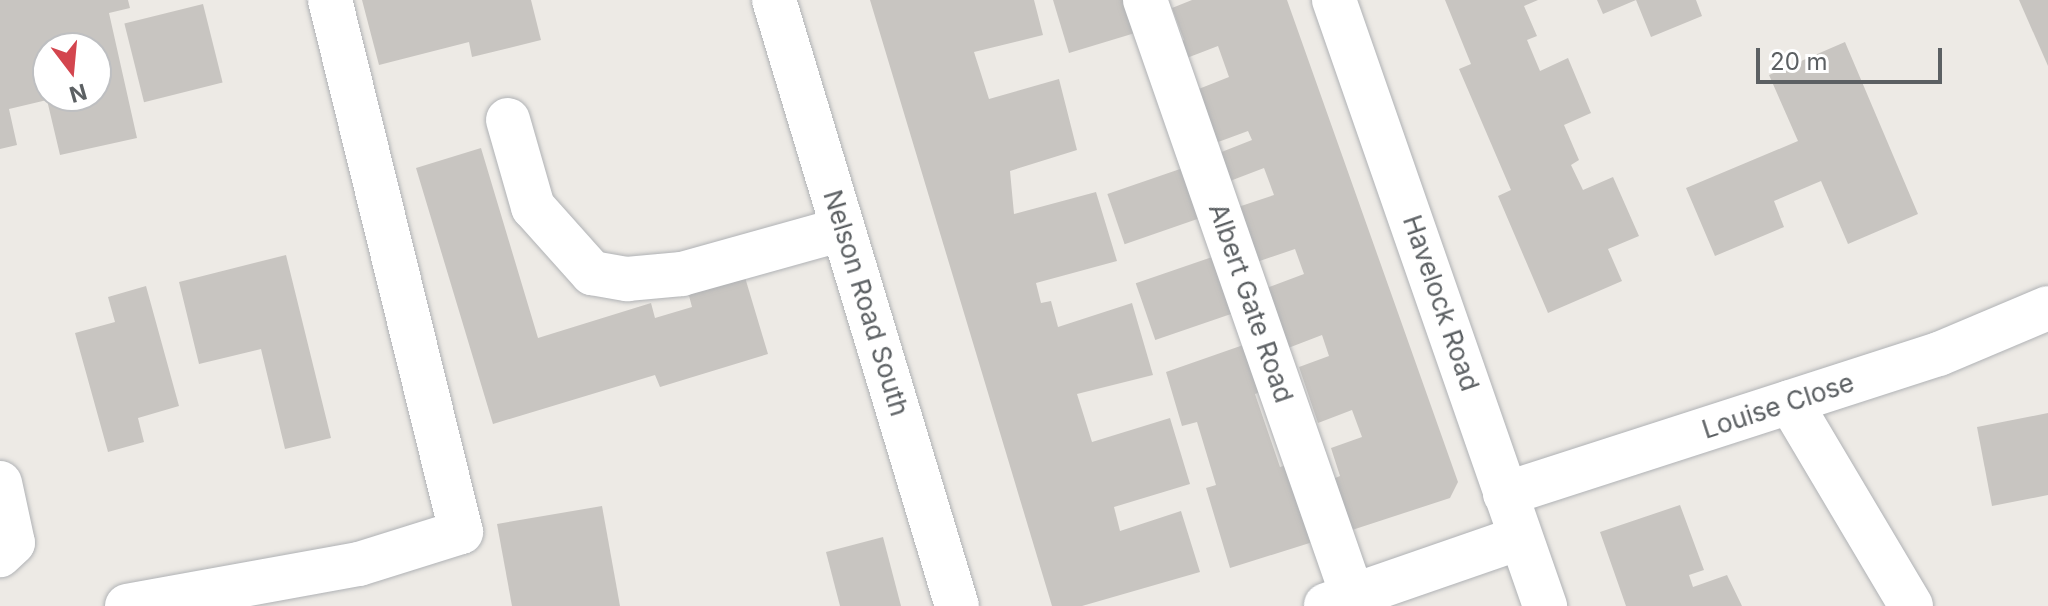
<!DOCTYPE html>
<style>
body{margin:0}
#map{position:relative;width:2048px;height:606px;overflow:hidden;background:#edeae5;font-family:Inter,sans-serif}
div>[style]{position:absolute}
.building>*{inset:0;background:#c8c5c1;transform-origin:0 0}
.roads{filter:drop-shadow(0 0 2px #b0b2b5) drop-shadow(0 0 2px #b0b2b5)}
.minor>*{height:44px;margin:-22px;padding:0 22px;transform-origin:22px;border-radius:22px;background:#fff}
span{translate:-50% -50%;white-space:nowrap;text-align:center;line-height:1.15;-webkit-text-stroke:6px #fff;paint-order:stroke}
.street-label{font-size:26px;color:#5c6063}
.north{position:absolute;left:32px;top:32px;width:80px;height:80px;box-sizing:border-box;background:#fff;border:2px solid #bebfc1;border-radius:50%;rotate:164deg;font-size:22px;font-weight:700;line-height:32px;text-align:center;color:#5c6063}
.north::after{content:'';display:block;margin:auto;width:28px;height:36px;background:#d3454e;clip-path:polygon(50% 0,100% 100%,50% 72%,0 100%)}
.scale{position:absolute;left:1756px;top:48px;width:186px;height:36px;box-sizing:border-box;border:4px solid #5c6063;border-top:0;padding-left:10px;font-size:24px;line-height:28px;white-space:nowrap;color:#5c6063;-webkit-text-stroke:6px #fff;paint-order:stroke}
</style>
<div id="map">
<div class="building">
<i style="clip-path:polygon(evenodd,0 0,128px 0,130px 8px,109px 13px,137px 138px,60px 155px,47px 100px,9px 109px,17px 145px,0 149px,0 0,48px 48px,96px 48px,96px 96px,48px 96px,48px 48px)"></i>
<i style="clip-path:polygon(362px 0,531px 0,541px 40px,472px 57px,469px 42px,379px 65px)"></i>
<i style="clip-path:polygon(870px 0,1034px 0,1043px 35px,974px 52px,989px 99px,1059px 79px,1077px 150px,1010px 171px,1014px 214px,1096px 192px,1117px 261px,1036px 283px,1041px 303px,1051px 301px,1058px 327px,1132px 303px,1153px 375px,1077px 394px,1092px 442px,1170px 418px,1190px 484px,1114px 507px,1120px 531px,1181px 511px,1200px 572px,1082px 606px,1052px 606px)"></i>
<i style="clip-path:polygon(1053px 0,1125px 0,1135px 33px,1069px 53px)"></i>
<i style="clip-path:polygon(1192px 0,1287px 0,1458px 482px,1450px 498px,1346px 532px,1328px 481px,1340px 476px,1331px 448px,1362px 437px,1352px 410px,1318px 423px,1299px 367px,1329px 356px,1322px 335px,1283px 350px,1261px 290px,1304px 274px,1295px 249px,1251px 264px,1232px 209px,1274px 195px,1264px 168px,1230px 181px,1219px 153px,1252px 140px,1248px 131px,1210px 145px,1191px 92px,1229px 77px,1218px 46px,1179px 61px,1174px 43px,1184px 40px,1172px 8px)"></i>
<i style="clip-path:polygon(1445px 0,1538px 0,1524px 6px,1537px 36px,1527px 40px,1540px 71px,1568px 58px,1591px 113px,1564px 125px,1579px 160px,1571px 165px,1583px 190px,1613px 177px,1639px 236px,1608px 249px,1622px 281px,1548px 313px,1498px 196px,1511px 190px,1459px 69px,1471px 64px)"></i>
<i style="clip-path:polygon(1597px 0,1696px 0,1702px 16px,1651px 37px,1636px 0,1603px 14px)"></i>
<i style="clip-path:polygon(2019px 0,2048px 0,2048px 66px)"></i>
<i style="left:203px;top:4px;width:81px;height:81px;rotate:76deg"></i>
<i style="clip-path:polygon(1845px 42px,1918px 214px,1848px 244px,1821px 181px,1774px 201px,1784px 227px,1715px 256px,1686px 188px,1798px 141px,1769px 75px)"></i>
<i style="clip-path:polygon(481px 148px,538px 338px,651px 303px,655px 318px,692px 307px,688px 292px,744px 274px,768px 354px,660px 387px,655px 375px,493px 424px,416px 168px)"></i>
<i style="left:1183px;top:168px;width:53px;height:80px;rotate:71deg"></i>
<i style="clip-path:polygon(286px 255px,331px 438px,285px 449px,261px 349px,199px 364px,179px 282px)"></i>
<i style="left:1218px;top:255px;width:60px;height:87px;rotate:71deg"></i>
<i style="clip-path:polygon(146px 286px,179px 406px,138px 418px,144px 442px,108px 452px,75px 333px,115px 322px,108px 297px)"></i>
<i style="clip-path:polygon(1249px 343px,1267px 390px,1255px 394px,1280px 467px,1290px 464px,1316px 541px,1230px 568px,1206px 488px,1216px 485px,1197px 422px,1182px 426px,1166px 372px)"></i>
<i style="clip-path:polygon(2048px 413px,2048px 495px,1992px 506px,1977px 427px)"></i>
<i style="clip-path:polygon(1680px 505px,1704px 570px,1689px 575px,1693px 587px,1727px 575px,1742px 606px,1626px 606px,1600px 532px)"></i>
<i style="clip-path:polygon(602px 506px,620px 606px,512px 606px,497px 524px)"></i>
<i style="clip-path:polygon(883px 537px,901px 606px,840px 606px,826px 552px)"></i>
</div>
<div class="roads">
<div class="minor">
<i style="left:774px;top:0;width:633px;rotate:73.2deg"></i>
<i style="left:1145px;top:0;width:642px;rotate:70.8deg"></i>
<i style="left:1334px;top:0;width:642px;rotate:70.8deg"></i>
<i style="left:508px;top:120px;width:91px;rotate:74deg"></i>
<i style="left:533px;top:207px;width:89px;rotate:48.2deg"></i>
<i style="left:592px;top:273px;width:36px;rotate:10deg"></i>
<i style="left:627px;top:279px;width:55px;rotate:-5.2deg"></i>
<i style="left:682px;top:274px;width:167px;rotate:-15.6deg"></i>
<i style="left:1790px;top:402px;width:237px;rotate:59.3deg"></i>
<i style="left:0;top:483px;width:61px;rotate:77.8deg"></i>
<i style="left:13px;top:543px;width:18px;rotate:137deg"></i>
<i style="left:1505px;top:494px;width:456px;rotate:-17.9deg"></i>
<i style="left:1939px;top:354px;width:118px;rotate:-22.9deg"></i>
<i style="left:1326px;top:605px;width:205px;rotate:-19.1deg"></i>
<i style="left:127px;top:606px;width:236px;rotate:-10.3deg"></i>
<i style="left:359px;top:564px;width:107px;rotate:-17.4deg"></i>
<i style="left:461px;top:532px;width:548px;rotate:-103.83deg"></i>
</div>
</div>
<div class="street-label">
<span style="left:866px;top:303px;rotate:73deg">Nelson Road South</span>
<span style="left:1251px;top:303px;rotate:71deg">Albert Gate Road</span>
<span style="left:1441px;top:303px;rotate:71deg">Havelock Road</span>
<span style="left:1778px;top:406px;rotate:-18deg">Louise Close</span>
</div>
<div class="north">N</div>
<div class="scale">20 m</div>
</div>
